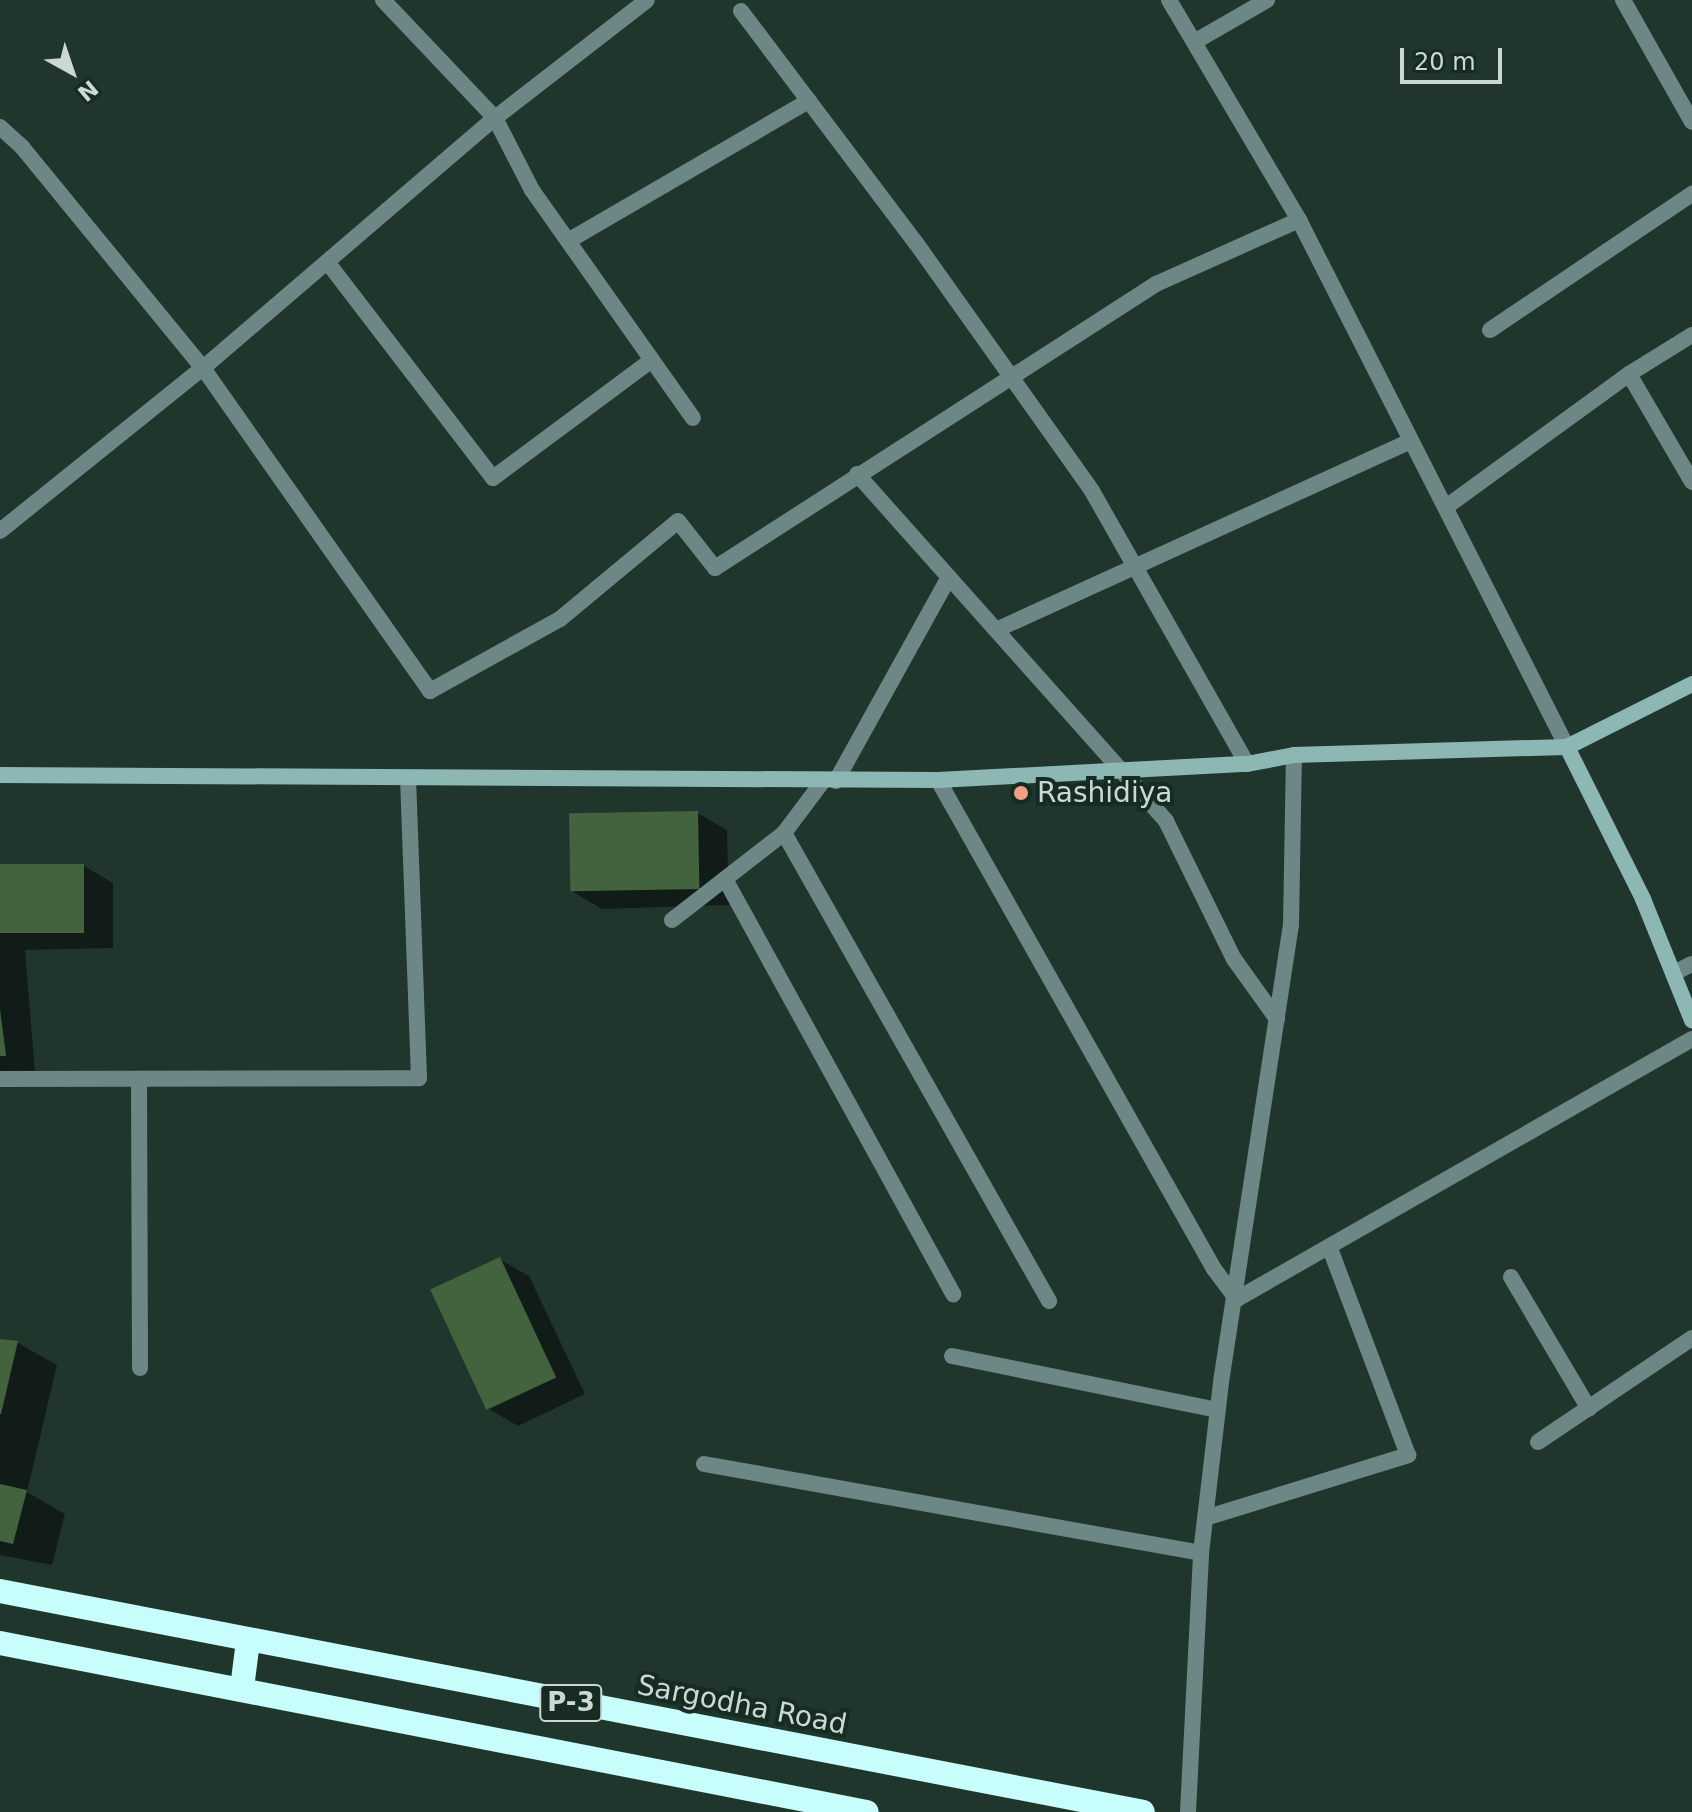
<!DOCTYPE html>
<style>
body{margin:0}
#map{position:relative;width:1692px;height:1812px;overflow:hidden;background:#20362d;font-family:"DejaVu Sans",sans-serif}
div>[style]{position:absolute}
.shadow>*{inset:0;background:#0007}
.building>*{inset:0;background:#43623e;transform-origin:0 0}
.street>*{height:16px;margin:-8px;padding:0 8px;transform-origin:8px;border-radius:8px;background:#6c8785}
.secondary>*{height:16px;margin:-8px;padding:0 8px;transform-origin:8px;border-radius:8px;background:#8cb7b5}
.highway>*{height:24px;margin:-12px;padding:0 12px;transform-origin:12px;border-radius:12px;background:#c7fdfa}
.dots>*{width:22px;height:22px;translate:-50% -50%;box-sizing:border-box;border:4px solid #162c23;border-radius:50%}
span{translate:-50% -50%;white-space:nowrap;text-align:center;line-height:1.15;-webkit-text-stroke:8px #162c23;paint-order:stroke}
.shield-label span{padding:2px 6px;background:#162c23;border:2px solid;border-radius:6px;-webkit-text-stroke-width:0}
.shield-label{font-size:26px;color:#ccd9d3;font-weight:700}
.poi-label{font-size:28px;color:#ccd9d3}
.left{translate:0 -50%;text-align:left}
.street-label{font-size:28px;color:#ccd9d3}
.north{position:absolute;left:32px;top:32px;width:80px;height:80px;-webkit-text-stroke:6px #162c23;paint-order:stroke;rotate:140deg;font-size:22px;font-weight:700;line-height:32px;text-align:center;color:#ccd9d3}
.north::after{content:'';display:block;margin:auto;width:28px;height:36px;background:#ccd9d3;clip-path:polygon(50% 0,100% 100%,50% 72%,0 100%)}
.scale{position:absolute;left:1400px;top:48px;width:102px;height:36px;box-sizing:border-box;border:4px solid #ccd9d3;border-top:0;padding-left:10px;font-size:24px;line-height:28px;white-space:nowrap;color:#ccd9d3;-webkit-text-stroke:6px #162c23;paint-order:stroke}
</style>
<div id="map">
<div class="shadow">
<i style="clip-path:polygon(697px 813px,727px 830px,729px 905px,602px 909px,573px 892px)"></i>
<i style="clip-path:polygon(84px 866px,113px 883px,113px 948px,25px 950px,35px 1072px,0 1075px,0 867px)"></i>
<i style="clip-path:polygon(499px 1259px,529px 1276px,585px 1394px,518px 1426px,489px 1409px)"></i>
<i style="clip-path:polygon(0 1341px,18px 1343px,57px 1365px,27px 1492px,65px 1514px,52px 1565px,0 1555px)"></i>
</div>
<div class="building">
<i style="left:698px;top:811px;width:78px;height:129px;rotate:89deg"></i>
<i style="left:84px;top:864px;width:69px;height:84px;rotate:90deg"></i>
<i style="clip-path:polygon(0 1009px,6px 1056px,0 1056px)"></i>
<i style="left:500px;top:1257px;width:133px;height:77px;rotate:65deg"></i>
<i style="clip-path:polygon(0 1339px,18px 1341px,1px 1414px,0 1414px)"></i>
<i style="clip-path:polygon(0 1484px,27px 1490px,13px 1544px,0 1541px)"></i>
</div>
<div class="street">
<i style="left:383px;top:0;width:163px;rotate:46.5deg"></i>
<i style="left:495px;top:118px;width:81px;rotate:62.8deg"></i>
<i style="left:532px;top:190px;width:279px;rotate:54.8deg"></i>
<i style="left:1169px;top:0;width:256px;rotate:59.4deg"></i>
<i style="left:1299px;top:220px;width:591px;rotate:63.04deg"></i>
<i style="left:1623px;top:0;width:140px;rotate:60.5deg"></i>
<i style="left:741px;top:11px;width:291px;rotate:53deg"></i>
<i style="left:916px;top:243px;width:304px;rotate:54.6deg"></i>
<i style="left:1092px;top:491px;width:314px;rotate:60.4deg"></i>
<i style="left:1196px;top:41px;width:82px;rotate:-30deg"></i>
<i style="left:0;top:127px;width:30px;rotate:42deg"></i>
<i style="left:22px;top:147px;width:286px;rotate:50.7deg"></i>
<i style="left:203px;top:368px;width:395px;rotate:54.9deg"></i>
<i style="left:430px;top:691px;width:149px;rotate:-29deg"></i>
<i style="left:560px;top:619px;width:153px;rotate:-39.7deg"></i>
<i style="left:678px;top:521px;width:60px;rotate:51.8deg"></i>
<i style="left:715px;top:568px;width:525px;rotate:-32.78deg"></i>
<i style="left:1156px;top:284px;width:157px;rotate:-24.1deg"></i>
<i style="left:568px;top:241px;width:279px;rotate:-30.2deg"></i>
<i style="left:328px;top:263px;width:271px;rotate:52.5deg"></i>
<i style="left:493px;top:478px;width:198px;rotate:-36.6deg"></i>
<i style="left:1490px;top:330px;width:244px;rotate:-34deg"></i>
<i style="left:1629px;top:374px;width:125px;rotate:59.7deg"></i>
<i style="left:857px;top:474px;width:465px;rotate:48.3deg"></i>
<i style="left:1166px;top:821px;width:154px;rotate:63.8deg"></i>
<i style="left:1234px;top:959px;width:74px;rotate:54.4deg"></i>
<i style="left:1446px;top:507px;width:226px;rotate:-36deg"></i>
<i style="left:1629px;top:374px;width:74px;rotate:-31.8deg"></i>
<i style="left:0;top:531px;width:260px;rotate:-38.8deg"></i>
<i style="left:203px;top:368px;width:384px;rotate:-40.6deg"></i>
<i style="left:495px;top:118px;width:192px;rotate:-37.8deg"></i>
<i style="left:996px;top:630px;width:456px;rotate:-24.5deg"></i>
<i style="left:938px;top:780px;width:562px;rotate:60.56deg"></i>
<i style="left:1214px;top:1269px;width:38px;rotate:53deg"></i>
<i style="left:1237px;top:1299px;width:524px;rotate:-29.74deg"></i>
<i style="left:836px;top:781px;width:233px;rotate:-61deg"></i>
<i style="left:784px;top:833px;width:538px;rotate:60.48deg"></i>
<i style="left:725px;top:879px;width:474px;rotate:61.2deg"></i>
<i style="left:672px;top:920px;width:142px;rotate:-37.8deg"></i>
<i style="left:784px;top:833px;width:65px;rotate:-53.1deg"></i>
<i style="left:1674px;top:973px;width:20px;rotate:-27deg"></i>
<i style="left:0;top:1079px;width:419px;rotate:-0.1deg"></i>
<i style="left:419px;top:1078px;width:300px;rotate:-92.1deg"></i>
<i style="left:139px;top:1080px;width:288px;rotate:89.8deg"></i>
<i style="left:1511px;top:1277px;width:153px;rotate:59.4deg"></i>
<i style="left:952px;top:1356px;width:271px;rotate:11.5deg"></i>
<i style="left:1538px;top:1442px;width:186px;rotate:-34deg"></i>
<i style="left:704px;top:1464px;width:505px;rotate:10.15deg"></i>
<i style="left:1205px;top:1518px;width:213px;rotate:-17.2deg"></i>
<i style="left:1408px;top:1455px;width:223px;rotate:-110.7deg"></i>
<i style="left:1188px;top:1812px;width:259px;rotate:-87.1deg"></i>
<i style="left:1201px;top:1553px;width:172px;rotate:-83.3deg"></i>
<i style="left:1221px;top:1382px;width:462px;rotate:-81.3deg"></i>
<i style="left:1291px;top:925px;width:170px;rotate:-89deg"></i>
</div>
<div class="secondary">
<i style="left:1567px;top:747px;width:170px;rotate:63.4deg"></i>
<i style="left:1643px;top:899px;width:131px;rotate:68deg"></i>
<i style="left:0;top:775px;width:938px;rotate:0.31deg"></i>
<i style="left:938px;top:780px;width:309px;rotate:-3deg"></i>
<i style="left:1247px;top:764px;width:48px;rotate:-10.8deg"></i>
<i style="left:1294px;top:755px;width:273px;rotate:-1.7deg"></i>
<i style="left:1567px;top:747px;width:140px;rotate:-26.7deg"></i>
</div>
<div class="highway">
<i style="left:0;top:1591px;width:1164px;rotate:10.94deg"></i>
<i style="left:0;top:1643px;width:883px;rotate:11.03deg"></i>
<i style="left:242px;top:1688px;width:47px;rotate:-82.7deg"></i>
</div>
<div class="dots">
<i style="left:1021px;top:793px;background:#f39f82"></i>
</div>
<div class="shield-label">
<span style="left:571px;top:1703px">P-3</span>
</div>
<div class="poi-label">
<span class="left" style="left:1037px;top:793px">Rashidiya</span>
</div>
<div class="street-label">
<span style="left:742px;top:1705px;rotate:11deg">Sargodha Road</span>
</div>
<div class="north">N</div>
<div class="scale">20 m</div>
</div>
